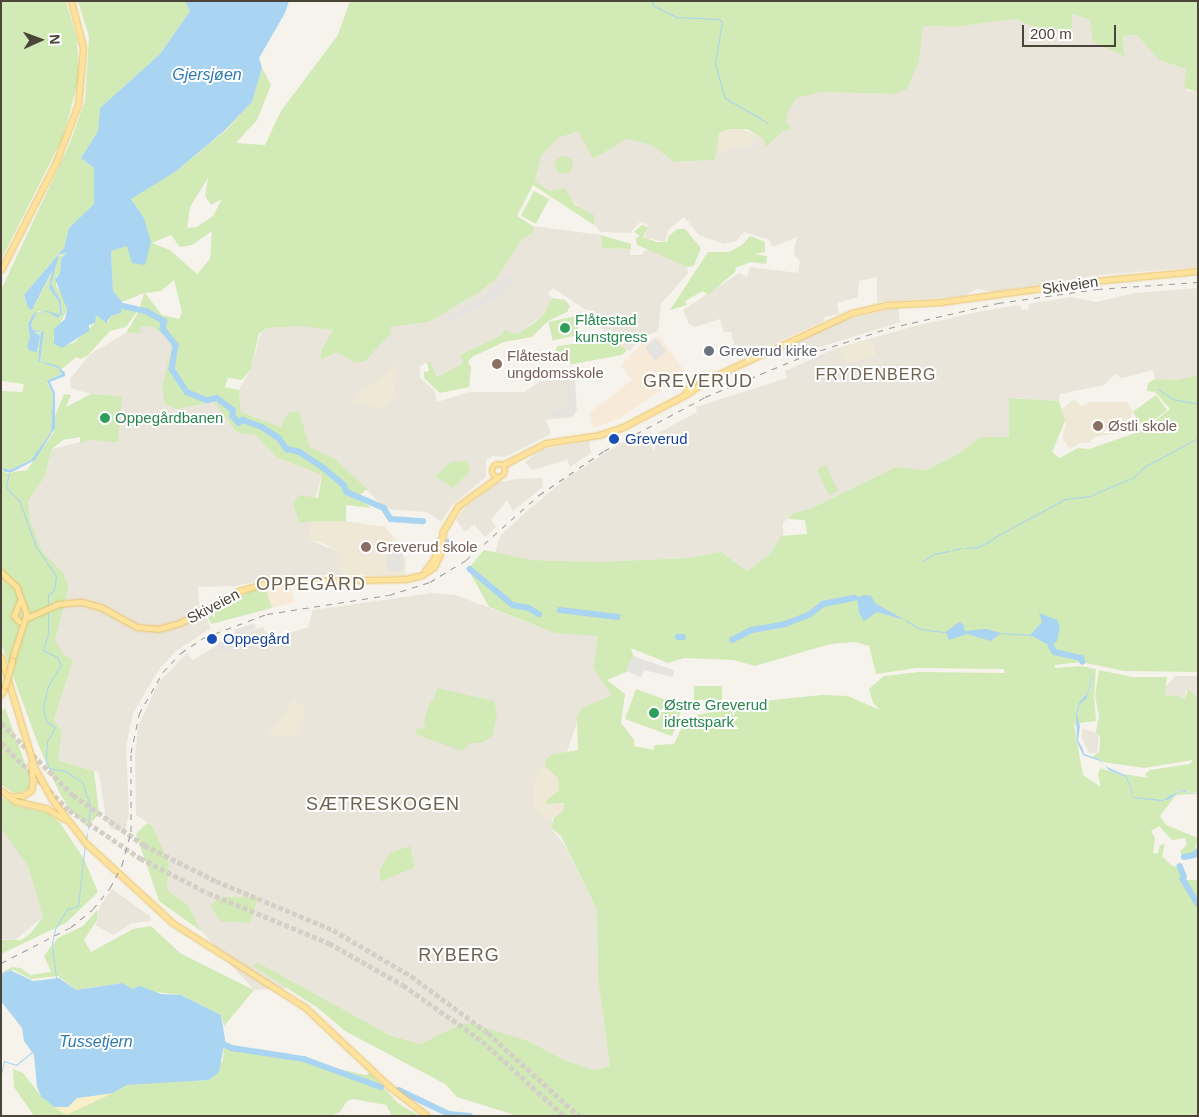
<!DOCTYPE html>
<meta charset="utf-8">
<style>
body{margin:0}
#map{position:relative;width:1199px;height:1117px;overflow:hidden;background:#f6f3ec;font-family:Arial,sans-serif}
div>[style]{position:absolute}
.residential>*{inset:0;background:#eae5da}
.commercial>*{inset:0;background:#f7ead8}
.education>*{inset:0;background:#efe8d6;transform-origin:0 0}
.green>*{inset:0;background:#d2eab5;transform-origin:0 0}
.round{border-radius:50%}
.sand>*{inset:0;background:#f9efc9}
.parking>*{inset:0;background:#e5e3e0}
.water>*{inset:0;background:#a9d4f2}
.stream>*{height:1px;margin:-0.5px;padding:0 0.5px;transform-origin:0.5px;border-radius:0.5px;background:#a9d4f2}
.river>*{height:5.5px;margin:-2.75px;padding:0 2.75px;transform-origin:2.75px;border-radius:2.75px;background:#a9d4f2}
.highway-tunnel>*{height:5px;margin-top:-2.5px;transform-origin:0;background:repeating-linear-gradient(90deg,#d4d0c8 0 5px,transparent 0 7.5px)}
.roads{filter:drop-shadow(0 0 1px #e6c16a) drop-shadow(0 0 1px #e6c16a)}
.primary>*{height:4.5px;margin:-2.25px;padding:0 2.25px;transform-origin:2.25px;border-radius:2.25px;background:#ffe39c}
.primary>.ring{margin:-2.25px;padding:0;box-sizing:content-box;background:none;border:4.5px solid #ffe39c;border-radius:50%}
.rail>*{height:1px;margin-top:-0.5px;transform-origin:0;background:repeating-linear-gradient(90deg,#9a9a9a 0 6px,transparent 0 12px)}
.bridges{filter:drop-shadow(0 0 1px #e6c16a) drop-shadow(0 0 1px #e6c16a)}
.primary-bridge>*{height:4.5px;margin:-2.25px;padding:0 2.25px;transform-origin:2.25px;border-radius:2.25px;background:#ffe39c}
.dots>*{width:14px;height:14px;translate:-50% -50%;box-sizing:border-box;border:2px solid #fff;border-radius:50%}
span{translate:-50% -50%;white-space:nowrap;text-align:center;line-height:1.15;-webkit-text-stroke:4px #fff;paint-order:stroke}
.street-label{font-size:15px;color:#4b4439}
.leisure-label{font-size:15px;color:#27864d}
.left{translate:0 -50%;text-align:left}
.worship-label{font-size:15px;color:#5b616d}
.education-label{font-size:15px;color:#785e54}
.transit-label{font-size:15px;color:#164399}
.water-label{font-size:16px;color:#2e7ab2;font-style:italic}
.neighbourhood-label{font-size:16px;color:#6e6250;letter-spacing:1px}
.quarter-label{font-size:18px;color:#6e6250;letter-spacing:1px}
.frame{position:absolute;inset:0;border:2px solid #4b4439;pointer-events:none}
.north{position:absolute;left:15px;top:15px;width:50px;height:50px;-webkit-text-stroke:4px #fff;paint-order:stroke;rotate:88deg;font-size:14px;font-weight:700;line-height:20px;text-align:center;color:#4b4439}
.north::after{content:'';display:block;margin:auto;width:18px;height:22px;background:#4b4439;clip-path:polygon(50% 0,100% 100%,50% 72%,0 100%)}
.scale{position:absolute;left:1022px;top:25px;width:94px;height:22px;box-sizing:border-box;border:2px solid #4b4439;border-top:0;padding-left:6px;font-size:15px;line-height:18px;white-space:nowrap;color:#4b4439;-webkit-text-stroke:4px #fff;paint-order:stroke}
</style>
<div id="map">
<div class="residential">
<i style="clip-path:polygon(1071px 14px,1090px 20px,1124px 55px,1123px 36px,1137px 35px,1159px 60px,1186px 69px,1187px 91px,1198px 92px,1198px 267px,1099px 275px,994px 292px,977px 289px,963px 296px,877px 302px,877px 277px,859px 281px,858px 297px,837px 303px,839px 314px,824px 317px,824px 321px,753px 353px,737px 355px,731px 332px,724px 332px,720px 319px,695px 327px,689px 324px,683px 310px,739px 273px,747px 277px,750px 267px,798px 273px,800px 261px,795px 256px,794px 249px,797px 237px,772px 247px,770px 240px,744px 232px,736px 241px,724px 244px,699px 235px,684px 217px,668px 230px,665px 242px,644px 237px,649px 225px,640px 222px,630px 233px,601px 232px,565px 192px,550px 191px,535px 181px,541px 156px,557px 138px,578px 130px,593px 159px,627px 139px,652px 145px,674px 162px,715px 160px,719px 133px,737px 127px,764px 138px,767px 147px,782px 132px,792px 128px,786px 122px,788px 111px,797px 98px,822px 92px,894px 94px,919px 61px,923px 26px,954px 27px,1016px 19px,1037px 29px,1072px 31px)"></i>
<i style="clip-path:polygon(533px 226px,601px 235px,602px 248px,631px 249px,630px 255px,641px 255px,645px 250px,652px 251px,679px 262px,687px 267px,688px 273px,661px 304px,658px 331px,642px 338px,629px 351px,594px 322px,595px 311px,586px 310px,553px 288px,548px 294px,552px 298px,544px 314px,517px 334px,505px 330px,500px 336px,460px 355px,464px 363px,437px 377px,430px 361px,420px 366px,420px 378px,434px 390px,437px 402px,470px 392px,525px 392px,540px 381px,575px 379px,577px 410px,573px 417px,546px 420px,551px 434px,505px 457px,493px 456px,486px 460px,486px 477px,452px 505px,441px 522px,427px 512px,386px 509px,335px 459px,310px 447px,299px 411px,281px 427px,241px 412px,239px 390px,251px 369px,261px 333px,268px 328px,299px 326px,333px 330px,322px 351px,337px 334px,429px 322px,481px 291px,497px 278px,522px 239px,533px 233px)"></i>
<i style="clip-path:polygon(1198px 288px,1198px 375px,1176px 380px,1155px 379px,1153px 370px,1122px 378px,1115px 374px,1104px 385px,1060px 394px,1059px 401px,1010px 398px,1009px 437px,980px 437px,958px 454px,926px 470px,896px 467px,810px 509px,793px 513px,783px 523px,783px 536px,770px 554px,747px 571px,721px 552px,688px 558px,595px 562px,533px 560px,495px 553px,500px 536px,527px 511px,564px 480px,607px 452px,631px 438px,638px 444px,697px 412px,696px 407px,787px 378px,785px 371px,834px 349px,915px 326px,982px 311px,1020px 305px,1022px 310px,1029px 309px,1028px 304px,1071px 297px,1096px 302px,1135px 293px)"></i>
<i style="clip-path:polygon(898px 307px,900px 322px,795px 355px,791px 344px,838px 322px)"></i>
<i style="clip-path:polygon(144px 325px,152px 326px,173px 343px,168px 363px,194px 406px,214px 402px,237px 433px,255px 435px,278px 458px,322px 475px,308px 522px,312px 522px,311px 541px,340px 552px,341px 575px,289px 575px,234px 586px,198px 587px,199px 602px,211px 628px,176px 651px,160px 668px,133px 713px,126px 747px,129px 814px,125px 832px,111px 829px,106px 820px,99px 772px,58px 760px,62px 731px,54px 720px,73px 660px,63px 654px,54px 640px,69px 587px,64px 574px,42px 551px,30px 520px,28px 501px,45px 476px,52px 449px,88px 440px,122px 396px,91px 394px,71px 388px,70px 379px,90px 354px,126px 333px,141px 333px,140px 327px)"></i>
<i style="clip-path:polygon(589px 441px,591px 453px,570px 467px,567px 460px,532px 470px,525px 462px,543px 449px)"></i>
<i style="clip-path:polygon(542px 478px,543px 487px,513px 511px,507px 500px,491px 520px,496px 527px,485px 537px,474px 524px,465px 532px,456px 520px,465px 507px,497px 483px,516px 479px)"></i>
<i style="clip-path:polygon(432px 593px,456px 595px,554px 633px,598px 635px,593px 668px,612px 695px,582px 708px,558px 778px,551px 828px,564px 844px,597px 910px,598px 980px,610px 1066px,593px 1070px,562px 1059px,528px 1041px,461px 1024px,420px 1044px,391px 1035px,298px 987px,254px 990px,201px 931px,188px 905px,167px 890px,169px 863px,152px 825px,136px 815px,135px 756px,138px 727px,158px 683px,187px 653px,193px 660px,234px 635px,263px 627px,270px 639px,308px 627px,313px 610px)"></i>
<i style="clip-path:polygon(1175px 676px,1198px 676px,1198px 698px,1191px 695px,1190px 690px,1186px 691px,1185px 699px,1176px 695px,1165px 696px,1165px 688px)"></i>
<i style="clip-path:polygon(1082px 728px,1099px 734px,1097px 753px,1089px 753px,1082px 738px)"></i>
<i style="clip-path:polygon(1px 824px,31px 862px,43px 917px,15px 940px,1px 939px)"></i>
<i style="clip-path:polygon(112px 889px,150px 916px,151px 921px,132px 923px,113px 935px,96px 926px,100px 906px)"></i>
</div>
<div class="commercial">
<i style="clip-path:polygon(660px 337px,686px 373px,620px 418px,593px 428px,590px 413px,632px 380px,621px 365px,642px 344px)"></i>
<i style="clip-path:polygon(277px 582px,289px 582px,295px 602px,272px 608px,264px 585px)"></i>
</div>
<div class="education">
<i style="clip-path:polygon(737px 128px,754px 135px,755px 140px,750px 141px,752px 146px,730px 147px,718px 156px,719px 133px)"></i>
<i style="left:871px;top:339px;width:17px;height:32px;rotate:73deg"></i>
<i style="clip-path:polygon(397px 364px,394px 396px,385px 409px,353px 402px,361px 389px,372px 385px)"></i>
<i style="clip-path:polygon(1074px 399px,1081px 406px,1091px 402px,1127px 402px,1132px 410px,1131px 429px,1093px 438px,1090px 443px,1079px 443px,1070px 449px,1062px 438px,1066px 424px,1061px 410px)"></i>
<i style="clip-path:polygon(346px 521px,385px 527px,406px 553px,405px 576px,341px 575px,339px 552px,321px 542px,310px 541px,312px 522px)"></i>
<i style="clip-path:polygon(294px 700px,306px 708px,296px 736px,268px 736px)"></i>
<i style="clip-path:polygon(542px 765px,558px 778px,559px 791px,546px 804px,565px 803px,562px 812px,548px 820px,535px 810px,534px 803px,533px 785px)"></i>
</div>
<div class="green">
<i style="clip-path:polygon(1px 1px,66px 1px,77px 40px,79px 78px,63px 137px,1px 260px)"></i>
<i style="clip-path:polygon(78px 1px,185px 1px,190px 11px,160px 54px,100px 108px,98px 131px,81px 158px,94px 168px,94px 204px,69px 228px,64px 248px,24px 295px,26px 303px,34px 307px,53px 270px,49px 288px,59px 302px,60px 316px,38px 311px,28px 324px,37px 352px,40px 336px,34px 332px,42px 333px,38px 361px,58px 368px,62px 373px,47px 383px,53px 394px,51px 432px,31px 460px,7px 471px,1px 468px,1px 391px,22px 392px,24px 384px,1px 381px,1px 290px,70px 143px,85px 101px,89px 37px)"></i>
<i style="clip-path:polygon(evenodd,350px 1px,1198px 1px,1198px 92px,1184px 88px,1186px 69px,1159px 60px,1137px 35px,1123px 36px,1124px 56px,1093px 42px,1090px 20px,1072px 14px,1072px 32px,1037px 29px,1016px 19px,954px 27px,923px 26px,919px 61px,907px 89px,894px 94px,822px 92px,797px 98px,788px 111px,786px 122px,792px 128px,782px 132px,766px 147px,764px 139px,747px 129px,729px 129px,719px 133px,715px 160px,674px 162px,652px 145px,627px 139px,593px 159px,578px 131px,558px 138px,541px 156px,535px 181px,550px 191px,565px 188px,575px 205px,594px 215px,594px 225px,533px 185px,517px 216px,533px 226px,533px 233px,522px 239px,497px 278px,481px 291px,429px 322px,390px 327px,391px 333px,365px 361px,356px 363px,337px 352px,321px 360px,321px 351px,333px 330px,299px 326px,268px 328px,259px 333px,251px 369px,242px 380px,228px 378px,225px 387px,239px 390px,241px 412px,281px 427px,288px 413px,299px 411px,310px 447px,335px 459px,367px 489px,358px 497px,371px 508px,346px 505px,346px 521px,299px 522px,293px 503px,299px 495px,318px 498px,322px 475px,278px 458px,255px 435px,237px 433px,214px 402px,177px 409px,165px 404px,162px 387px,173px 343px,152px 326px,140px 327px,141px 333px,126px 333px,139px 311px,144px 293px,122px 302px,113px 291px,111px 251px,127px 245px,144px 218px,131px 199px,175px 172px,224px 132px,252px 102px,262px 68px,271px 85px,257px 120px,236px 143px,265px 145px,281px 111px,338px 35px,350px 1px,208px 178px,205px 196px,211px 205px,222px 199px,213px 216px,197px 227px,187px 228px,190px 207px,208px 178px,350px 1px,212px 231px,210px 259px,197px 274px,170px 250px,152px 243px,171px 235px,180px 247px,192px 245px,212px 231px,350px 1px,174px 280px,182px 312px,179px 319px,162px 315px,145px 293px,161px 291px,174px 280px)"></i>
<i class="round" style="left:555px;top:156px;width:18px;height:18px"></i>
<i style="left:534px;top:191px;width:17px;height:28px;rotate:28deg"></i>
<i style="clip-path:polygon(642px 225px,648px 227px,643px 237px,657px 242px,667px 242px,669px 236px,677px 229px,685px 229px,701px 248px,694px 266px,687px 267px,637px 245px,636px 238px,640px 236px,634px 232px)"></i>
<i style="clip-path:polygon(601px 235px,631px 244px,631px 249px,602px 248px)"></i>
<i style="clip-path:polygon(750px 236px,765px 242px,765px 252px,754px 254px,767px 256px,766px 264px,751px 262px,735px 268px,736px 271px,708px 295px,703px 291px,685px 301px,687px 305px,670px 310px,708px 252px,729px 252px,742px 245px)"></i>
<i style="clip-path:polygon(67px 251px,61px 259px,60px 273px,56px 276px,56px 286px,64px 297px,67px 310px,53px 337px,58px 347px,74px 343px,94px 324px,96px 315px,108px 322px,111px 316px,121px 313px,119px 305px,138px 310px,126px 327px,110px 331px,88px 355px,81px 359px,76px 357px,62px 369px,40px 361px,44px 332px,33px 330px,31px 325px,36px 313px,48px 312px,60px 318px,62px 315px,61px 302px,51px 284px,57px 258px)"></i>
<i style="clip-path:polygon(552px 298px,565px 300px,570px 306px,567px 312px,548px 321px,532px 337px,504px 342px,472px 357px,468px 362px,471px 367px,469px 387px,440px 393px,424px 378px,424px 372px,429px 371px,427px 362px,430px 361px,437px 377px,463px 363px,460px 355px,500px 336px,505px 330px,517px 334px,534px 323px,544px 314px)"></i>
<i style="left:576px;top:316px;width:19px;height:28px;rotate:78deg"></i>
<i style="clip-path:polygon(605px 334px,627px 350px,622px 355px,573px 364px,559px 361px,555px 354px,557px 346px,581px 343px)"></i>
<i style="clip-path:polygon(evenodd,1198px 375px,1198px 672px,1124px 671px,1081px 662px,1055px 665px,1055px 668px,1081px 666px,1096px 669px,1094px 697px,1096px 721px,1079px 723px,1077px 715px,1080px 704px,1087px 698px,1092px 679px,1087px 668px,1091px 677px,1087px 694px,1078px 706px,1076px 714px,1078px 724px,1074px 725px,1083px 775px,1101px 787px,1098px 775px,1100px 768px,1120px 774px,1127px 778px,1131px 797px,1128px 778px,1124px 774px,1148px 778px,1145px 774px,1150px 770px,1190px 764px,1193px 760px,1144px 768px,1103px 762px,1092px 757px,1099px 752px,1100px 743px,1100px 736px,1096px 732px,1099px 715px,1095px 696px,1099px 670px,1132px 677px,1167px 677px,1165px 696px,1176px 695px,1185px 699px,1188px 689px,1198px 698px,1198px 793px,1179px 790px,1166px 799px,1137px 799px,1170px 799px,1177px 792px,1180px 791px,1198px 794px,1176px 795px,1160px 816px,1166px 825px,1198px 838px,1194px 854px,1182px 856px,1180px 851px,1187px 845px,1185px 838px,1172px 840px,1159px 826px,1151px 831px,1155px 838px,1153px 854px,1158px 853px,1160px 845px,1165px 844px,1162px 856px,1171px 865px,1183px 869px,1185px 880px,1198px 880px,1198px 1116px,518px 1116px,457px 1097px,445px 1084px,345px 1031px,318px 1008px,253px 966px,258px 963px,390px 1035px,420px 1044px,461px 1024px,474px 1024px,528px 1041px,562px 1059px,593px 1070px,610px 1066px,598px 980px,597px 910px,561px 836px,551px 828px,554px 817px,562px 812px,565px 803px,546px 804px,546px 801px,559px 790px,558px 778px,546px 767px,545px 761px,551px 755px,578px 750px,577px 717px,582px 708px,612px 695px,593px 668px,598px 636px,554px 633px,489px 607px,468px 569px,484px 550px,533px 560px,595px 562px,688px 558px,721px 552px,747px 571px,770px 554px,781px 536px,807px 534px,805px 520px,788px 519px,793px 513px,810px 509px,896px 467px,926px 470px,958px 454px,980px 437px,1009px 437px,1009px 398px,1059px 401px,1065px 421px,1052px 452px,1060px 458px,1078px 448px,1089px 449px,1144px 430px,1170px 409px,1155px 392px,1147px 391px,1148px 383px,1155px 379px,1176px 380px,1198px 375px,855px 642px,869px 646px,876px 674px,916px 668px,1004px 669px,1005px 673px,919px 672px,884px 676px,869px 689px,873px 703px,880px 710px,848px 696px,822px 695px,773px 700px,687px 717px,674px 744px,655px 745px,653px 750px,634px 746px,634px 740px,621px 723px,625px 694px,607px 680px,629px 671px,634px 658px,631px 648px,668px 663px,684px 658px,734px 660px,755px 666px,830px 644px,855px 642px)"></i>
<i style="clip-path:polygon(64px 394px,71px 395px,66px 407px,91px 394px,122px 396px,118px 442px,88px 440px,80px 443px,80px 437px,63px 440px,52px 449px,45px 476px,28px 501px,30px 520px,42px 551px,64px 574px,69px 587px,55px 640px,63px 654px,73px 660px,54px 720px,62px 731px,58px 760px,94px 771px,99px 814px,87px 827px,71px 811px,59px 792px,38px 744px,1px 643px,1px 470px,7px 473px,27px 470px,54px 432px,55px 416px)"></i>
<i style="left:1156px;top:395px;width:19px;height:29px;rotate:54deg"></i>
<i style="clip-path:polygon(466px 461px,471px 470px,453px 488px,435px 476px,451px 462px)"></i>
<i style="left:826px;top:465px;width:29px;height:10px;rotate:65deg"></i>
<i style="clip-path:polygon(264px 585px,272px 608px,211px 624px,206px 612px)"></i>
<i style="left:722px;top:686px;width:14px;height:28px;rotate:90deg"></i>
<i style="clip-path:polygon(437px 688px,494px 701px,497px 714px,493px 735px,482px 743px,470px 743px,462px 751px,415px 734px,417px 728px,426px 729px,424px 722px,430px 701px,433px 701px)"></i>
<i style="left:636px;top:689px;width:50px;height:32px;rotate:20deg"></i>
<i style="clip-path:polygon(5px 708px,29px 774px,30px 788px,19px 793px,12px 792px,1px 784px,1px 712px)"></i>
<i style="clip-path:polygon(1px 797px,17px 806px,48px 813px,60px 823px,84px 859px,98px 892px,66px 923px,1px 954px,1px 940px,21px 940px,30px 934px,43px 917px,28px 866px,1px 828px)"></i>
<i style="clip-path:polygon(147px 823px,152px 825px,169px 863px,167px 890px,188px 905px,201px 931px,159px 901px,136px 834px)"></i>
<i style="clip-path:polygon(410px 846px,415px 867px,380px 882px,380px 869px,390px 853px)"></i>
<i style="clip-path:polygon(222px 897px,258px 897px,250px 923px,220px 921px,210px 905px)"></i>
<i style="clip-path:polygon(98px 909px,97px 920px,84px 940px,91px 952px,133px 929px,151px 926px,180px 953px,254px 990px,224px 1026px,221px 1015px,181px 995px,132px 989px,123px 983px,76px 990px,58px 976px,31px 979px,14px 970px,1px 973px,12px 967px,21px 968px,30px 975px,51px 972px,44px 956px,49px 949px,58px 938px,83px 926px)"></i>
<i style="clip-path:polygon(224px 1043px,366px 1075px,370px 1073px,398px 1103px,419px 1116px,392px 1116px,386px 1105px,353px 1099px,347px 1101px,340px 1112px,330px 1116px,34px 1116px,14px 1087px,13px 1069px,23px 1073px,41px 1096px,113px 1093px,127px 1085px,142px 1083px,209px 1080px,223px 1060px)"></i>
</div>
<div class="sand">
<i style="clip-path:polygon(113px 1093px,66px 1115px,54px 1107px,69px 1105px,77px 1098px)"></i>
</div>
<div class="parking">
<i style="clip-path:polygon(508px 274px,516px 280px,497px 297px,448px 322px,445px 318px,484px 297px)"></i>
<i style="clip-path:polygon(655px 338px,667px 351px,655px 361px,645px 348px)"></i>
<i style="clip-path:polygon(567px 383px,574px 383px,575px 411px,570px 416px,552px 417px,551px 411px,568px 408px)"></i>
<i style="clip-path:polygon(393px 547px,404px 554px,403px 571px,388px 572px,386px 553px)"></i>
<i style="clip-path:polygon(254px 623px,256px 628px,247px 632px,250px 647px,219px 652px,218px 643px,236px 636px,234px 630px)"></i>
<i style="clip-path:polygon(633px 656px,674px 670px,673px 677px,644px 670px,641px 678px,626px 670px)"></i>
</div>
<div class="water">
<i style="clip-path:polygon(185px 1px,289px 1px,285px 13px,259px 58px,262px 68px,252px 102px,223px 132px,175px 172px,131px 199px,144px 218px,151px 242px,145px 265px,132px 263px,127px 246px,111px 251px,113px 291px,122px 302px,121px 313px,111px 316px,106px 323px,96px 315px,95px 323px,89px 325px,89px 331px,62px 348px,54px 344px,54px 329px,65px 319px,67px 309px,55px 279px,60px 273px,61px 259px,67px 252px,59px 255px,51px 284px,61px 302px,62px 315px,58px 318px,48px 312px,36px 313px,31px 325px,33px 330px,44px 332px,40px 361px,58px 366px,65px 373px,65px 376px,50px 382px,55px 393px,55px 428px,35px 460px,12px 472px,5px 472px,1px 468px,10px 470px,31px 460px,51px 432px,53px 394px,47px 381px,62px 374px,58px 368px,38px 361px,41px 332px,34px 332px,40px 336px,37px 352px,30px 351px,27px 346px,30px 337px,28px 324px,34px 313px,48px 311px,60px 315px,59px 302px,49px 288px,52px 271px,32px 310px,28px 308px,24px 295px,64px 248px,69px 228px,94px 204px,94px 168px,81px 158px,98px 131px,100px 108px,160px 54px,190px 11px)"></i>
<i style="clip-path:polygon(865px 595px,871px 596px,875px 603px,905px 620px,877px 612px,864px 621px,859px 613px,857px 597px)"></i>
<i style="clip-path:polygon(1039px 613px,1057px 620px,1060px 626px,1057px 641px,1051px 646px,1030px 635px,1042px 622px)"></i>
<i style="clip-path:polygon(959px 622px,963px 624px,965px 631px,986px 629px,1001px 633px,991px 641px,967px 634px,949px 640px,946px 632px)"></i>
<i style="clip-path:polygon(1088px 668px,1092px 679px,1087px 698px,1080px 704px,1077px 715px,1080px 726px,1078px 741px,1082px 747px,1084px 754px,1099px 759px,1105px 766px,1127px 776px,1133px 797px,1163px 800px,1180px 790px,1198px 794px,1179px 791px,1170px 799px,1161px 801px,1133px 798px,1126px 777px,1109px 770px,1100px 761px,1083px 755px,1077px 742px,1076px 714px,1079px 703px,1087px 694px,1091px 678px)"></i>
<i style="clip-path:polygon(10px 970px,33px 981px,59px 978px,76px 990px,123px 983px,132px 989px,140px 986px,161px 994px,181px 995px,221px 1015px,225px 1039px,219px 1072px,209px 1080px,127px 1085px,113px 1093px,77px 1098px,68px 1107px,54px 1107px,41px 1096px,37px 1087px,34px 1055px,24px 1041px,22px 1028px,1px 1001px,1px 974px)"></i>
</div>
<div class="stream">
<i style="left:651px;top:1px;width:6px;rotate:59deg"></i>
<i style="left:654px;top:6px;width:25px;rotate:26deg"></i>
<i style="left:677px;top:17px;width:41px;rotate:2.8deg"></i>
<i style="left:718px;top:19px;width:5px;rotate:37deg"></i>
<i style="left:722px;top:22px;width:43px;rotate:99.5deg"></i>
<i style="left:715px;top:64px;width:35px;rotate:74deg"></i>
<i style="left:725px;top:98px;width:50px;rotate:30.2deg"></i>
<i style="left:1158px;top:389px;width:18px;rotate:34deg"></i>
<i style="left:1173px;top:399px;width:25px;rotate:11deg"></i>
<i style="left:9px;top:472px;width:16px;rotate:101deg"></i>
<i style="left:6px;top:488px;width:18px;rotate:43deg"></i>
<i style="left:19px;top:500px;width:50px;rotate:70.1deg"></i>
<i style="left:36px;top:547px;width:35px;rotate:55deg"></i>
<i style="left:56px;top:576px;width:14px;rotate:98deg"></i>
<i style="left:54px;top:590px;width:8px;rotate:140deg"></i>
<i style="left:48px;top:595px;width:11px;rotate:90deg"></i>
<i style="left:1092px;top:495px;width:46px;rotate:-23.2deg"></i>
<i style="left:1134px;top:477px;width:14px;rotate:-45deg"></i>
<i style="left:1144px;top:467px;width:61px;rotate:-28.2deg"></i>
<i style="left:993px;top:538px;width:82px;rotate:-28.4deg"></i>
<i style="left:1065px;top:499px;width:25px;rotate:-7deg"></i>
<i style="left:966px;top:548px;width:12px;rotate:-5deg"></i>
<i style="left:978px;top:547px;width:16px;rotate:-27deg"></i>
<i style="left:952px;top:550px;width:10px;rotate:-11deg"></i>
<i style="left:923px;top:561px;width:12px;rotate:-35deg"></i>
<i style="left:933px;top:554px;width:17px;rotate:-10deg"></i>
<i style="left:48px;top:610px;width:24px;rotate:90deg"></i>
<i style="left:48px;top:634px;width:17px;rotate:107deg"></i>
<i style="left:43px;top:650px;width:16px;rotate:27deg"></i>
<i style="left:57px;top:657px;width:9px;rotate:63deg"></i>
<i style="left:61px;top:665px;width:25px;rotate:122deg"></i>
<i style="left:48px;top:686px;width:23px;rotate:103deg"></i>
<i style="left:43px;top:708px;width:13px;rotate:77deg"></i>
<i style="left:46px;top:721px;width:11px;rotate:34deg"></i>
<i style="left:55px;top:727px;width:17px;rotate:118deg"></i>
<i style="left:47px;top:742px;width:19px;rotate:93deg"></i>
<i style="left:46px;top:761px;width:8px;rotate:67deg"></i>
<i style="left:49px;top:768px;width:16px;rotate:11deg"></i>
<i style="left:65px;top:771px;width:20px;rotate:33deg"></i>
<i style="left:82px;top:782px;width:24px;rotate:71deg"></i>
<i style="left:90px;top:805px;width:24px;rotate:95deg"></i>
<i style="left:905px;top:620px;width:17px;rotate:31deg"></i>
<i style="left:920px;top:629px;width:26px;rotate:7deg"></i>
<i style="left:1001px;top:633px;width:29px;rotate:4deg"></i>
<i style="left:86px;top:840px;width:7px;rotate:-82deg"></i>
<i style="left:56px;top:978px;width:35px;rotate:-97deg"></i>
<i style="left:52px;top:943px;width:14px;rotate:-78deg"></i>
<i style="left:55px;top:929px;width:23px;rotate:-59deg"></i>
<i style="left:67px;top:909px;width:11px;rotate:-15deg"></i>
<i style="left:78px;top:906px;width:62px;rotate:-83.6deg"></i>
<i style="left:1px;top:1074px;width:13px;rotate:-77deg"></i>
<i style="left:4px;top:1061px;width:13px;rotate:18deg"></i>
<i style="left:16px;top:1065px;width:22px;rotate:-39deg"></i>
</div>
<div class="river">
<i style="left:119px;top:305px;width:28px;rotate:13deg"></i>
<i style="left:146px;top:311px;width:21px;rotate:29deg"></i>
<i style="left:164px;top:321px;width:8px;rotate:97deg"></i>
<i style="left:163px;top:329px;width:21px;rotate:51deg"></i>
<i style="left:176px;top:345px;width:24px;rotate:99deg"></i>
<i style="left:172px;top:369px;width:27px;rotate:57deg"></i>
<i style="left:187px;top:392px;width:22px;rotate:22deg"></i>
<i style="left:207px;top:400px;width:10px;rotate:-11deg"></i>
<i style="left:217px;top:398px;width:20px;rotate:37deg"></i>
<i style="left:233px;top:410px;width:6px;rotate:90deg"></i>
<i style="left:233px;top:416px;width:9px;rotate:49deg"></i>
<i style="left:239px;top:423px;width:5px;rotate:-37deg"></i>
<i style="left:243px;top:420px;width:20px;rotate:20deg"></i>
<i style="left:262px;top:427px;width:20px;rotate:33deg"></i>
<i style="left:279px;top:438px;width:14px;rotate:54deg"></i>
<i style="left:287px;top:449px;width:13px;rotate:13deg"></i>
<i style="left:300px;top:452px;width:30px;rotate:34deg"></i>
<i style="left:325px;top:469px;width:25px;rotate:40deg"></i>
<i style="left:344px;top:485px;width:8px;rotate:67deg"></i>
<i style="left:347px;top:492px;width:40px;rotate:23.4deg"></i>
<i style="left:384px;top:508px;width:13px;rotate:58deg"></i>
<i style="left:391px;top:519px;width:32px;rotate:4deg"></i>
<i style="left:448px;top:542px;width:11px;rotate:52deg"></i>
<i style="left:470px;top:569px;width:56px;rotate:39.9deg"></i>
<i style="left:513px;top:605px;width:16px;rotate:11deg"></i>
<i style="left:529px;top:608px;width:12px;rotate:31deg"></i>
<i style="left:560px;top:610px;width:58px;rotate:6.9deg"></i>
<i style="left:678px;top:637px;width:5px"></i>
<i style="left:732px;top:640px;width:22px;rotate:-27deg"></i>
<i style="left:752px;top:630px;width:34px;rotate:-10deg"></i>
<i style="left:785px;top:624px;width:26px;rotate:-21deg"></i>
<i style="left:809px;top:615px;width:18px;rotate:-38deg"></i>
<i style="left:823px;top:604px;width:32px;rotate:-11deg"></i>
<i style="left:1051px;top:646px;width:7px;rotate:56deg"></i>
<i style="left:1055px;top:652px;width:27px;rotate:13deg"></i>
<i style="left:1081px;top:658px;width:4px;rotate:63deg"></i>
<i style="left:1184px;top:857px;width:10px;rotate:-11deg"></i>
<i style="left:1194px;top:855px;width:6px;rotate:-45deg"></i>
<i style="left:1180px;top:866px;width:11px;rotate:68deg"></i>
<i style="left:1183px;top:879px;width:29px;rotate:59deg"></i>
<i style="left:224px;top:1044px;width:9px;rotate:27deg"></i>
<i style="left:232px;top:1048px;width:73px;rotate:8.7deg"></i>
<i style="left:304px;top:1059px;width:82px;rotate:20deg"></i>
<i style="left:399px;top:1090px;width:55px;rotate:25.6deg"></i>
<i style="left:449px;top:1114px;width:21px;rotate:5deg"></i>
</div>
<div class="highway-tunnel">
<i style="left:1px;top:723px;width:102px;rotate:45deg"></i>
<i style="left:73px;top:795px;width:87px;rotate:35.2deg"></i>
<i style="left:144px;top:845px;width:80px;rotate:26.6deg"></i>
<i style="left:216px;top:881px;width:127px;rotate:22.7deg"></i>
<i style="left:333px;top:930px;width:91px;rotate:30.5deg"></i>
<i style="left:411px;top:976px;width:96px;rotate:36.5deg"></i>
<i style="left:488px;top:1033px;width:123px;rotate:42.4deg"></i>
<i style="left:1px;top:743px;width:95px;rotate:44.6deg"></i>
<i style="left:69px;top:810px;width:86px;rotate:34.1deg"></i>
<i style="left:140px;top:858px;width:76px;rotate:27.2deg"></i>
<i style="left:208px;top:893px;width:131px;rotate:22.5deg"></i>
<i style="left:329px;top:943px;width:85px;rotate:29.6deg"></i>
<i style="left:403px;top:985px;width:97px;rotate:35.3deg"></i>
<i style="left:482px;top:1041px;width:111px;rotate:42.4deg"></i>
</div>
<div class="roads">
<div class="primary">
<i style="left:1px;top:270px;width:121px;rotate:-63deg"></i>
<i style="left:56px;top:162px;width:61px;rotate:-68.9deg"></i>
<i style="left:78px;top:105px;width:57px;rotate:-85deg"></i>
<i style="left:83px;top:48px;width:49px;rotate:-104.3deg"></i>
<i style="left:941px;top:302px;width:155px;rotate:-7.8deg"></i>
<i style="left:1095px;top:281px;width:103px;rotate:-5.5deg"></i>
<i style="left:685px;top:393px;width:19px;rotate:-55deg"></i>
<i style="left:696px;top:377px;width:17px;rotate:-7deg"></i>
<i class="ring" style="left:492px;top:464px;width:9.5px;height:9.5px"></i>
<i style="left:503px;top:465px;width:48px;rotate:-27.1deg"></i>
<i style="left:546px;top:443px;width:54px;rotate:-8.6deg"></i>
<i style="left:599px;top:435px;width:25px;rotate:-18deg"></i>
<i style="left:623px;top:427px;width:72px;rotate:-27.3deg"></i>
<i style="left:687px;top:394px;width:24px;rotate:-36deg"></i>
<i style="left:706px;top:380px;width:161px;rotate:-24.7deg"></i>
<i style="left:852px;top:313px;width:35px;rotate:-13deg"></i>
<i style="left:886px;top:305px;width:56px;rotate:-3.1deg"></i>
<i style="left:442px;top:533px;width:31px;rotate:-59deg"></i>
<i style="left:458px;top:506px;width:48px;rotate:-35.7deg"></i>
<i style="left:425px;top:571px;width:15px;rotate:-53deg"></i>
<i style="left:434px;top:559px;width:20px;rotate:-72deg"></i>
<i style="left:1px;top:572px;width:22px;rotate:43deg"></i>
<i style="left:17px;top:587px;width:29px;rotate:70deg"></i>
<i style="left:27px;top:614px;width:49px;rotate:107.7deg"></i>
<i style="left:27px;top:618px;width:34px;rotate:-24deg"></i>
<i style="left:58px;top:604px;width:24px;rotate:-5deg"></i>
<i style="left:82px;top:602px;width:20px;rotate:15deg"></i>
<i style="left:101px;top:607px;width:41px;rotate:29.1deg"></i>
<i style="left:137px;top:627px;width:21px;rotate:5deg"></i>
<i style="left:158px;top:629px;width:23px;rotate:-15deg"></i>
<i style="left:180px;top:623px;width:67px;rotate:-28.5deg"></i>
<i style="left:239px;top:591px;width:30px;rotate:-17deg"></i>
<i style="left:268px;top:582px;width:138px;rotate:-1.2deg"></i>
<i style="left:406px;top:579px;width:16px;rotate:-14deg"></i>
<i style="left:422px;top:575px;width:14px;rotate:-34deg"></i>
<i style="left:434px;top:567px;width:14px;rotate:-65deg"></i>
<i style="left:440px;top:554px;width:22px;rotate:-82deg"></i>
<i style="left:19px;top:622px;width:8px;rotate:-130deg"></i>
<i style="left:14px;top:616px;width:18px;rotate:-68deg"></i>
<i style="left:1px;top:656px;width:117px;rotate:73.1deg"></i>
<i style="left:35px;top:768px;width:35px;rotate:61deg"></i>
<i style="left:52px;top:799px;width:56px;rotate:52.3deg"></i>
<i style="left:86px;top:843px;width:118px;rotate:42.6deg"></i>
<i style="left:173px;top:923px;width:156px;rotate:32.5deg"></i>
<i style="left:305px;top:1007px;width:115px;rotate:43.2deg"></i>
<i style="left:389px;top:1086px;width:49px;rotate:37.6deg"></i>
<i style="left:1px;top:695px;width:10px;rotate:-66deg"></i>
<i style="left:1px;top:790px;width:18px;rotate:38deg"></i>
<i style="left:15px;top:801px;width:32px;rotate:13deg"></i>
<i style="left:46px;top:808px;width:21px;rotate:31deg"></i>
<i style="left:10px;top:796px;width:12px"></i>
<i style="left:22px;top:796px;width:10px;rotate:-29deg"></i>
<i style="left:31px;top:791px;width:10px;rotate:-79deg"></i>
<i style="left:33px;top:781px;width:17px;rotate:-97deg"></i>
</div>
</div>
<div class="rail">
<i style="left:1px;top:963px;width:79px;rotate:-27.2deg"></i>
<i style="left:71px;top:927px;width:28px;rotate:-39deg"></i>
<i style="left:93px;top:909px;width:27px;rotate:-51deg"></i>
<i style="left:110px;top:888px;width:26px;rotate:-62deg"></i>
<i style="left:122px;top:865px;width:34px;rotate:-75deg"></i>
<i style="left:131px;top:832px;width:79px;rotate:-90deg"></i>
<i style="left:131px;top:753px;width:40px;rotate:-78deg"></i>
<i style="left:139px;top:714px;width:48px;rotate:-60.3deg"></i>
<i style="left:163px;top:672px;width:26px;rotate:-47deg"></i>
<i style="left:181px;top:653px;width:27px;rotate:-34deg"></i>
<i style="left:203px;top:638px;width:68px;rotate:-20.6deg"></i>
<i style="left:267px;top:614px;width:123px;rotate:-8.9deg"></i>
<i style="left:389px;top:595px;width:43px;rotate:-17.6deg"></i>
<i style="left:430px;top:582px;width:42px;rotate:-31.4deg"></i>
<i style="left:466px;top:560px;width:98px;rotate:-41.7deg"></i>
<i style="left:539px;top:495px;width:78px;rotate:-34.1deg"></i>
<i style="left:604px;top:451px;width:115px;rotate:-28.1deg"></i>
<i style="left:705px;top:397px;width:113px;rotate:-22.5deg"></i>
<i style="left:809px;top:354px;width:84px;rotate:-18deg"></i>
<i style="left:889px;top:328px;width:112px;rotate:-12.9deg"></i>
<i style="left:998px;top:303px;width:100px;rotate:-8deg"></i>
<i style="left:1097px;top:289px;width:101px;rotate:-4deg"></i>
</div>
<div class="bridges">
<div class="primary-bridge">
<i style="left:5px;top:686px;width:26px;rotate:-74deg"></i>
</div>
</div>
<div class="dots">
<i style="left:565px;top:328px;background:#2e9e5b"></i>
<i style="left:709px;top:351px;background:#6b7280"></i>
<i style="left:497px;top:364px;background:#8d6e63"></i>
<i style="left:105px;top:418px;background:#2e9e5b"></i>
<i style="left:1098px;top:426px;background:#8d6e63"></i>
<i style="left:614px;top:439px;background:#1a4fb4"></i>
<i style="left:366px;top:547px;background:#8d6e63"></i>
<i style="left:212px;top:639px;background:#1a4fb4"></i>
<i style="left:654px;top:713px;background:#2e9e5b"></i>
</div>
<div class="street-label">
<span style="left:1070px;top:285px;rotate:-8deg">Skiveien</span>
<span style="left:213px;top:606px;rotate:-28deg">Skiveien</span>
</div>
<div class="leisure-label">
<span class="left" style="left:575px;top:328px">Flåtestad<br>kunstgress</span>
<span class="left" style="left:115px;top:418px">Oppegårdbanen</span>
<span class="left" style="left:664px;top:713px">Østre Greverud<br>idrettspark</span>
</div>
<div class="worship-label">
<span class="left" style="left:719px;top:351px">Greverud kirke</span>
</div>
<div class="education-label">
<span class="left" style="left:507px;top:364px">Flåtestad<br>ungdomsskole</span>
<span class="left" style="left:1108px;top:426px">Østli skole</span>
<span class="left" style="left:376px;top:547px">Greverud skole</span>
</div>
<div class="transit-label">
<span class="left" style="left:625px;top:439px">Greverud</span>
<span class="left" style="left:223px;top:639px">Oppegård</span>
</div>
<div class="water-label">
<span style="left:207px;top:75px">Gjersjøen</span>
<span style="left:96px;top:1042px">Tussetjern</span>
</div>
<div class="neighbourhood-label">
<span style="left:876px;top:375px">FRYDENBERG</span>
</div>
<div class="quarter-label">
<span style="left:698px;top:381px">GREVERUD</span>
<span style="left:311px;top:584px">OPPEGÅRD</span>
<span style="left:383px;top:804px">SÆTRESKOGEN</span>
<span style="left:459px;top:955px">RYBERG</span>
</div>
<div class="frame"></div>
<div class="north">N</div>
<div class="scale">200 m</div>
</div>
